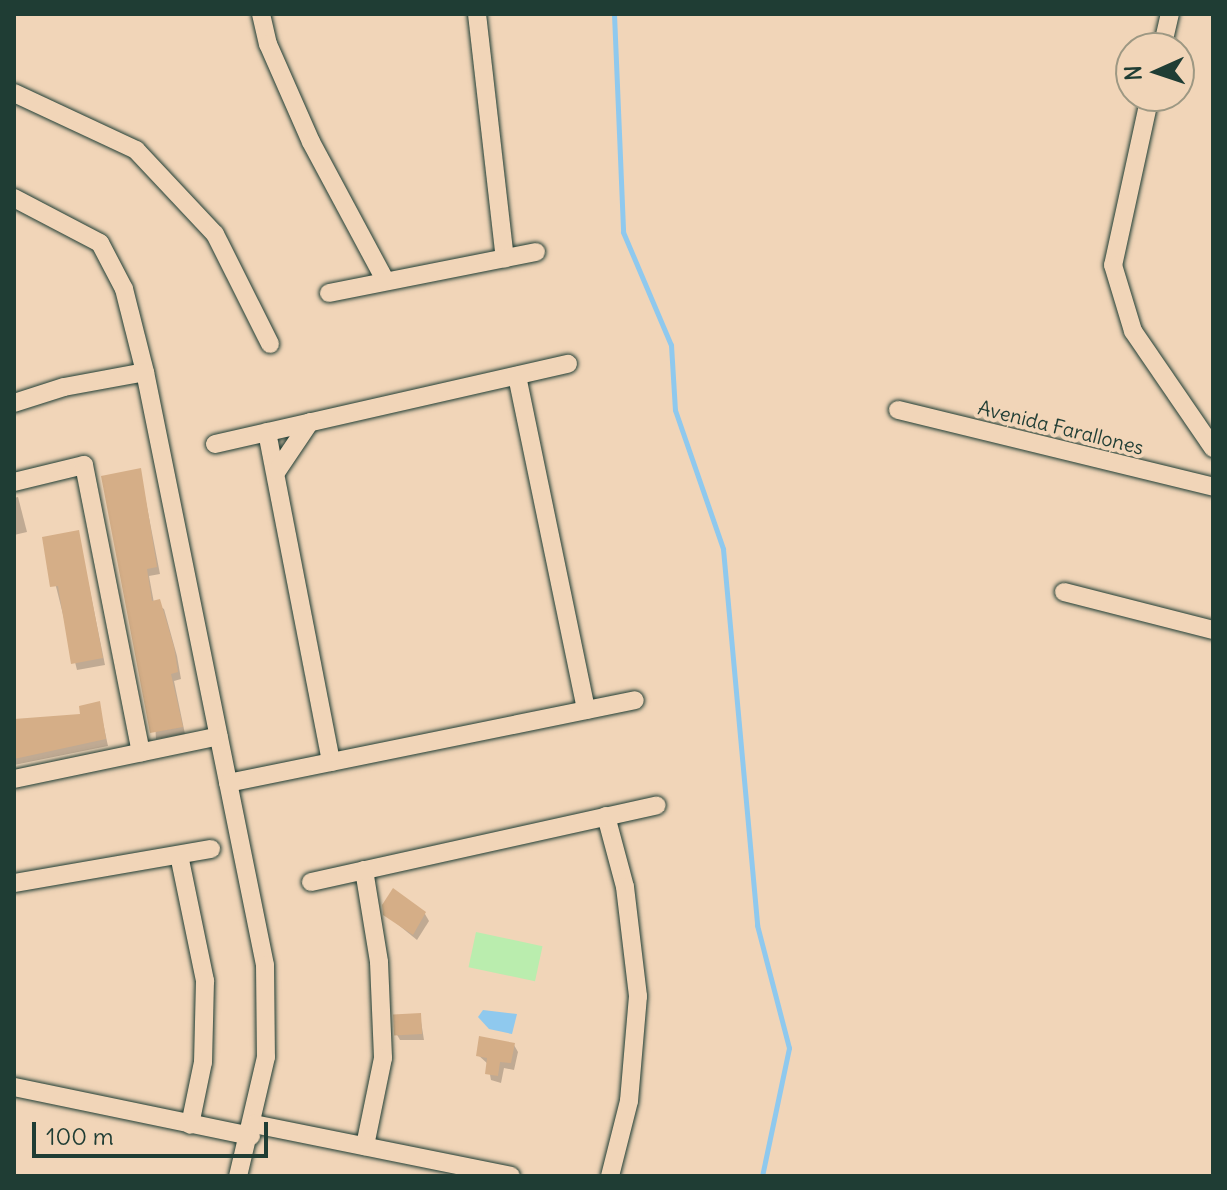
<!DOCTYPE html>
<style>
body{margin:0}
#map{position:relative;width:1227px;height:1190px;overflow:hidden;background:#f1d5b8;font-family:Delius,sans-serif}
div>[style]{position:absolute}
.green>*{inset:0;background:#baedae;transform-origin:0 0}
.water>*{inset:0;background:#8fc9ee}
.shadow>*{inset:0;background:#0003}
.stream>*{height:5px;margin:-2.5px;padding:0 2.5px;transform-origin:2.5px;border-radius:2.5px;background:#8fc9ee}
.building>*{inset:0;background:#d5ae87;transform-origin:0 0}
.roads{filter:drop-shadow(0 0 2px #1f3d34) drop-shadow(0 0 2px #1f3d34)}
.minor>*{height:18px;margin:-9px;padding:0 9px;transform-origin:9px;border-radius:9px;background:#f1d5b8}
span{translate:-50% -50%;white-space:nowrap;text-align:center;line-height:1.15;-webkit-text-stroke:8px #f1d5b8;paint-order:stroke}
.street-label{font-size:20px;color:#1f3d34}
.frame{position:absolute;inset:0;border:16px solid #1f3d34;pointer-events:none}
.north{position:absolute;left:1115px;top:32px;width:80px;height:80px;box-sizing:border-box;background:#f1d5b8;border:2px solid #9d9883;border-radius:50%;rotate:267deg;font-size:22px;font-weight:700;line-height:32px;text-align:center;color:#1f3d34}
.north::after{content:'';display:block;margin:auto;width:28px;height:36px;background:#1f3d34;clip-path:polygon(50% 0,100% 100%,50% 72%,0 100%)}
.scale{position:absolute;left:32px;top:1122px;width:236px;height:36px;box-sizing:border-box;border:4px solid #1f3d34;border-top:0;padding-left:10px;font-size:24px;line-height:28px;white-space:nowrap;color:#1f3d34;-webkit-text-stroke:6px #f1d5b8;paint-order:stroke}
</style>
<div id="map">
<div class="green">
<i style="left:476px;top:932px;width:68px;height:36px;rotate:12deg"></i>
</div>
<div class="water">
<i style="clip-path:polygon(483px 1010px,517px 1014px,512px 1034px,489px 1029px,478px 1017px)"></i>
</div>
<div class="shadow">
<i style="clip-path:polygon(140px 471px,160px 574px,149px 576px,154px 603px,164px 609px,177px 656px,181px 679px,174px 681px,185px 734px,156px 739px)"></i>
<i style="clip-path:polygon(18px 497px,27px 532px,14px 535px,14px 498px)"></i>
<i style="clip-path:polygon(78px 532px,105px 665px,77px 670px,44px 539px)"></i>
<i style="clip-path:polygon(99px 704px,108px 746px,14px 765px,14px 723px,83px 716px)"></i>
<i style="clip-path:polygon(385px 914px,425px 914px,429px 921px,417px 940px)"></i>
<i style="clip-path:polygon(420px 1015px,424px 1040px,400px 1040px,396px 1033px)"></i>
<i style="clip-path:polygon(514px 1045px,518px 1052px,514px 1070px,504px 1068px,501px 1083px,491px 1080px,488px 1064px,478px 1055px)"></i>
</div>
<div class="stream">
<i style="left:614px;top:14px;width:218px;rotate:87.6deg"></i>
<i style="left:623px;top:232px;width:123px;rotate:67deg"></i>
<i style="left:671px;top:345px;width:65px;rotate:86.5deg"></i>
<i style="left:675px;top:410px;width:147px;rotate:70.9deg"></i>
<i style="left:723px;top:549px;width:378px;rotate:84.8deg"></i>
<i style="left:757px;top:925px;width:127px;rotate:75.4deg"></i>
<i style="left:789px;top:1048px;width:131px;rotate:101.9deg"></i>
</div>
<div class="building">
<i style="clip-path:polygon(141px 468px,157px 567px,147px 569px,152px 601px,160px 599px,174px 647px,178px 672px,171px 674px,183px 727px,150px 733px,101px 476px)"></i>
<i style="clip-path:polygon(79px 530px,103px 658px,71px 664px,58px 586px,50px 587px,42px 537px)"></i>
<i style="clip-path:polygon(100px 701px,106px 739px,14px 759px,14px 719px,80px 714px,79px 706px)"></i>
<i style="clip-path:polygon(393px 888px,426px 912px,413px 935px,383px 915px,382px 905px)"></i>
<i style="left:421px;top:1013px;width:21px;height:28px;rotate:87deg"></i>
<i style="clip-path:polygon(479px 1036px,515px 1043px,511px 1063px,500px 1062px,498px 1076px,485px 1074px,487px 1058px,476px 1056px)"></i>
</div>
<div class="roads">
<div class="minor">
<i style="left:261px;top:14px;width:31px;rotate:77deg"></i>
<i style="left:268px;top:44px;width:107px;rotate:66.3deg"></i>
<i style="left:311px;top:142px;width:157px;rotate:61.8deg"></i>
<i style="left:477px;top:14px;width:246px;rotate:83.5deg"></i>
<i style="left:1162px;top:48px;width:35px;rotate:-77deg"></i>
<i style="left:14px;top:93px;width:135px;rotate:25deg"></i>
<i style="left:136px;top:150px;width:115px;rotate:46.8deg"></i>
<i style="left:215px;top:234px;width:123px;rotate:63.4deg"></i>
<i style="left:1150px;top:96px;width:173px;rotate:102.3deg"></i>
<i style="left:1113px;top:265px;width:69px;rotate:73.1deg"></i>
<i style="left:1133px;top:331px;width:142px;rotate:55.6deg"></i>
<i style="left:14px;top:198px;width:97px;rotate:27.6deg"></i>
<i style="left:100px;top:243px;width:52px;rotate:62.4deg"></i>
<i style="left:124px;top:289px;width:86px;rotate:75.8deg"></i>
<i style="left:145px;top:372px;width:605px;rotate:78.56deg"></i>
<i style="left:265px;top:965px;width:92px;rotate:89.4deg"></i>
<i style="left:266px;top:1057px;width:122px;rotate:103.2deg"></i>
<i style="left:329px;top:293px;width:211px;rotate:-11.2deg"></i>
<i style="left:517px;top:376px;width:341px;rotate:78.3deg"></i>
<i style="left:14px;top:403px;width:52px;rotate:-17.7deg"></i>
<i style="left:64px;top:387px;width:82px;rotate:-10.5deg"></i>
<i style="left:898px;top:410px;width:324px;rotate:13.7deg"></i>
<i style="left:267px;top:432px;width:336px;rotate:79deg"></i>
<i style="left:215px;top:444px;width:362px;rotate:-12.8deg"></i>
<i style="left:277px;top:471px;width:59px;rotate:-56deg"></i>
<i style="left:14px;top:482px;width:72px;rotate:-13.7deg"></i>
<i style="left:84px;top:465px;width:293px;rotate:78.8deg"></i>
<i style="left:1064px;top:592px;width:154px;rotate:14.3deg"></i>
<i style="left:14px;top:779px;width:209px;rotate:-11.8deg"></i>
<i style="left:228px;top:783px;width:415px;rotate:-11.5deg"></i>
<i style="left:606px;top:816px;width:73px;rotate:75deg"></i>
<i style="left:625px;top:887px;width:110px;rotate:83.2deg"></i>
<i style="left:638px;top:996px;width:105px;rotate:94.9deg"></i>
<i style="left:629px;top:1101px;width:77px;rotate:104.2deg"></i>
<i style="left:179px;top:855px;width:129px;rotate:78.3deg"></i>
<i style="left:205px;top:981px;width:81px;rotate:91.4deg"></i>
<i style="left:203px;top:1062px;width:64px;rotate:101.7deg"></i>
<i style="left:364px;top:870px;width:93px;rotate:80.7deg"></i>
<i style="left:379px;top:962px;width:96px;rotate:87.6deg"></i>
<i style="left:383px;top:1058px;width:90px;rotate:101.6deg"></i>
<i style="left:311px;top:882px;width:354px;rotate:-12.5deg"></i>
<i style="left:14px;top:883px;width:200px;rotate:-9.8deg"></i>
<i style="left:14px;top:1087px;width:242px;rotate:11.7deg"></i>
<i style="left:254px;top:1124px;width:262px;rotate:11.4deg"></i>
</div>
</div>
<div class="street-label">
<span style="left:1061px;top:427px;rotate:14deg">Avenida Farallones</span>
</div>
<div class="frame"></div>
<div class="north">N</div>
<div class="scale">100 m</div>
</div>
